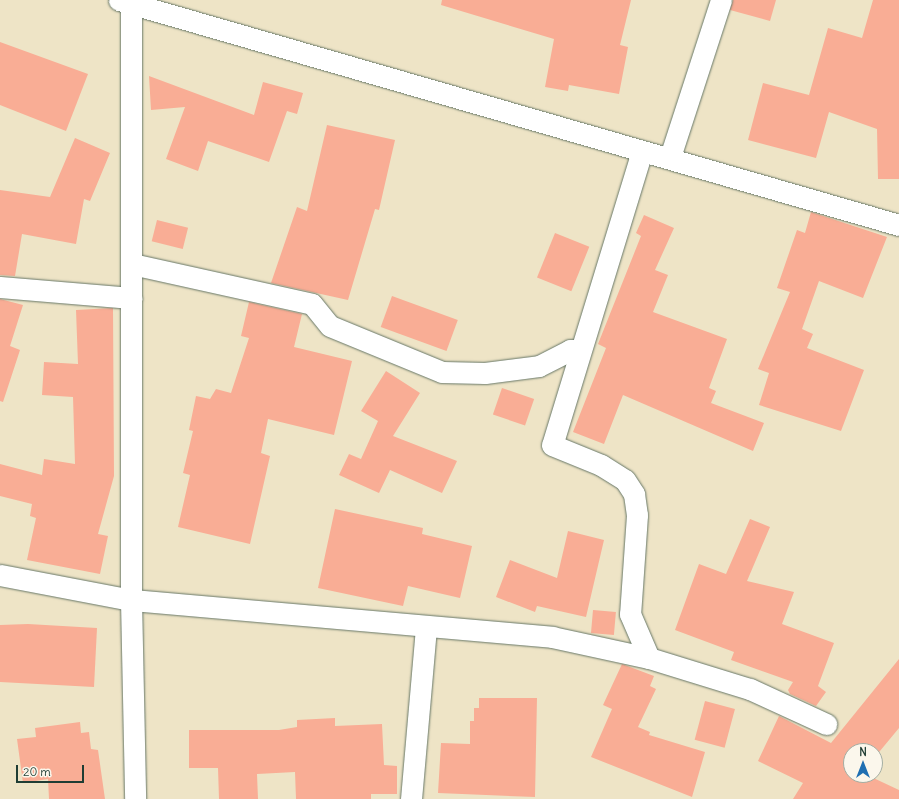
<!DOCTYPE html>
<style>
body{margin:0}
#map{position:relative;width:899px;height:799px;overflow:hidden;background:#eee4c6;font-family:Delius,sans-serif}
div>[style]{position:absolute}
.building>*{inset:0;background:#f9ad95;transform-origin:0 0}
.roads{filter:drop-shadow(0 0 1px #677767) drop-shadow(0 0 1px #677767)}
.minor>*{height:21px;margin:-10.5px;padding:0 10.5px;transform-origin:10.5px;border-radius:10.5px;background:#fff}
span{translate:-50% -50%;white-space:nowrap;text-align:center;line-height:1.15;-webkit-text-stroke:3.5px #fbf7ec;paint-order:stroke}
.north{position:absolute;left:843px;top:743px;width:40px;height:40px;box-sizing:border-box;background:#fbf7ec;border:1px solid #a3ada2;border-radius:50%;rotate:0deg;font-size:11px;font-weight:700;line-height:16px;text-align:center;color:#1f3d34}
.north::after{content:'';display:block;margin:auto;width:14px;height:18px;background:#1f6fb2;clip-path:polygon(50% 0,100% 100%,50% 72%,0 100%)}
.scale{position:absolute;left:16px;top:765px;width:68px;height:18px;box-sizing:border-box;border:2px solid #1f3d34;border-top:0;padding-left:5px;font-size:12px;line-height:14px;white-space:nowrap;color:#1f3d34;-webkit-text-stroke:3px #fbf7ec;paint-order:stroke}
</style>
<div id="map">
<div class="building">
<i style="clip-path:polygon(442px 0,631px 0,620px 45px,628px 47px,619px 94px,569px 85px,568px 91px,545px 87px,554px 39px,441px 5px)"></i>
<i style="clip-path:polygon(733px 0,776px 0,770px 21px,730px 10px)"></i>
<i style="clip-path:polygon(873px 0,899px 0,899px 179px,878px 179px,877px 129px,829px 112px,816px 158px,748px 140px,763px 83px,809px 95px,828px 28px,862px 38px)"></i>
<i style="clip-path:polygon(0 42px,88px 74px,66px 131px,0 105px)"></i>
<i style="clip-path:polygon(149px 76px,254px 115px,263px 82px,303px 93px,297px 114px,287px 111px,269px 162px,208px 141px,198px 171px,166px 159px,185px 107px,151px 110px)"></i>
<i style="clip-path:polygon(327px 125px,395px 140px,379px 210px,375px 209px,348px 300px,271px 283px,297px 207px,307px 211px)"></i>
<i style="clip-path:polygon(75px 138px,110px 153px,90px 201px,84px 199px,76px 244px,22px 234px,15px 276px,0 275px,0 190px,50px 197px)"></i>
<i style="clip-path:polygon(811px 212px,887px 237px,863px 298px,819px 281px,802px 329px,813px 334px,807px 348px,864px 370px,841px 431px,759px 405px,769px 373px,758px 369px,790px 292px,777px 288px,797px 230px,805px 233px)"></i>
<i style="clip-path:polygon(644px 215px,674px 228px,655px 270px,668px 275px,653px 312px,727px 339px,709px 388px,716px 391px,711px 403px,764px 423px,753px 451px,623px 395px,604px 444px,573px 432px,606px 348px,598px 344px,641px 236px,636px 233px)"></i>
<i style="left:157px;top:220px;width:32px;height:22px;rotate:14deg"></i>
<i style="left:555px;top:233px;width:37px;height:48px;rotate:22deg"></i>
<i style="left:392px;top:296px;width:70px;height:33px;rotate:20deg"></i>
<i style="clip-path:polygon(0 299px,23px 305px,10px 346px,20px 350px,3px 402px,0 401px)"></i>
<i style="clip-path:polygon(249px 302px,302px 314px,294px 347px,352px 361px,334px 435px,268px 419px,261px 453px,270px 456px,250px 544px,178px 527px,190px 475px,183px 473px,193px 431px,189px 430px,196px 396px,210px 399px,216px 389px,231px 393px,249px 338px,241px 336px)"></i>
<i style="clip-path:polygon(113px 308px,114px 476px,98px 534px,108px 536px,100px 574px,27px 560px,36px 518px,30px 516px,32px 504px,0 496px,0 464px,42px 475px,44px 459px,75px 464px,73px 397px,42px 395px,44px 362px,78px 364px,76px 310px)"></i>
<i style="clip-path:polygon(386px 371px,420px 393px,393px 436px,457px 461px,442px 493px,390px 470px,379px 493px,339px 475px,349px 454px,361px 459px,378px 421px,361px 411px)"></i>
<i style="left:502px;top:388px;width:34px;height:28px;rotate:19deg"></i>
<i style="clip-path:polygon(335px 509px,423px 528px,422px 534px,472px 546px,460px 598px,408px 586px,403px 606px,318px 588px)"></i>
<i style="clip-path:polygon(750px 519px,770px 527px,747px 581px,794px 592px,782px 624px,834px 643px,818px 686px,826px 692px,816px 706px,790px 694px,788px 690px,793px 682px,731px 660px,734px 652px,675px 630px,699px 564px,726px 574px)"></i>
<i style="clip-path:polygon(568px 531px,604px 540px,586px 617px,537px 606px,535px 612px,496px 597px,510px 560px,557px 578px)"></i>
<i style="left:593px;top:610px;width:23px;height:23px;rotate:5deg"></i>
<i style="clip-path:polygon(28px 624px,97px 628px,94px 687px,0 682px,0 625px)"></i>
<i style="clip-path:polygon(899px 659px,899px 728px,875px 757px,875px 751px,851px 751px,851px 775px,867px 775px,899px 790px,899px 799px,793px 799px,803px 783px,758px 761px,779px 716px,831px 743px)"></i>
<i style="clip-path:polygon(622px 664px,654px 676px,650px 686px,656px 689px,638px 727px,650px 732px,649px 735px,705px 752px,692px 797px,591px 757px,612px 709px,603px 705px)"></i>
<i style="clip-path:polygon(479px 698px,537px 698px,535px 797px,438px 793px,441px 743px,470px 744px,470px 721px,474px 721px,474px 708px,479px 708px)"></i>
<i style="left:705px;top:701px;width:31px;height:40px;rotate:15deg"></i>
<i style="clip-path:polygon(335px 718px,335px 726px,382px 724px,384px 765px,397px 766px,397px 794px,371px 794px,371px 799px,296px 799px,295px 772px,257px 774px,258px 799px,219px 799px,218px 768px,189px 768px,189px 730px,279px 730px,297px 727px,297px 720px)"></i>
<i style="clip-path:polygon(80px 722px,81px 733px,89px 732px,91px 749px,98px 750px,105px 799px,49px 799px,48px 779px,23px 783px,17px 739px,36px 737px,35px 728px)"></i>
</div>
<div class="roads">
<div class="minor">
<i style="left:119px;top:0;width:812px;rotate:16.09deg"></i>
<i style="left:131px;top:4px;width:596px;rotate:90deg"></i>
<i style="left:131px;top:600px;width:199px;rotate:88.8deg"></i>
<i style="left:642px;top:151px;width:307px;rotate:107deg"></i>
<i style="left:552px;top:445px;width:53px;rotate:22.2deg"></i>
<i style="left:601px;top:465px;width:28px;rotate:32deg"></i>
<i style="left:625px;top:480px;width:17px;rotate:57deg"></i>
<i style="left:634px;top:494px;width:21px;rotate:82deg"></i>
<i style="left:637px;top:515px;width:99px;rotate:94deg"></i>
<i style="left:630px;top:614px;width:48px;rotate:66.6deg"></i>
<i style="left:670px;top:157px;width:165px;rotate:-72deg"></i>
<i style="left:132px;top:264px;width:184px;rotate:12.5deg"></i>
<i style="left:312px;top:304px;width:28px;rotate:51deg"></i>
<i style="left:330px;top:326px;width:121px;rotate:22.3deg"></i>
<i style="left:442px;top:372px;width:43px;rotate:1.3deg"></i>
<i style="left:485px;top:373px;width:54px;rotate:-7.4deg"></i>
<i style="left:539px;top:366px;width:35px;rotate:-27deg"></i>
<i style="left:570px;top:350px;width:10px"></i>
<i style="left:0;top:287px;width:132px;rotate:4.8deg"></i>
<i style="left:0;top:575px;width:133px;rotate:10.8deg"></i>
<i style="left:131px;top:600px;width:423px;rotate:5deg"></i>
<i style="left:552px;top:637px;width:99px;rotate:12.2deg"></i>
<i style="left:649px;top:658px;width:106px;rotate:17.1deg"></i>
<i style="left:750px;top:689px;width:84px;rotate:24.7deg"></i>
<i style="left:411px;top:799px;width:172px;rotate:-85deg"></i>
</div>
</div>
<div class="north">N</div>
<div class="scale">20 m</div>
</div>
